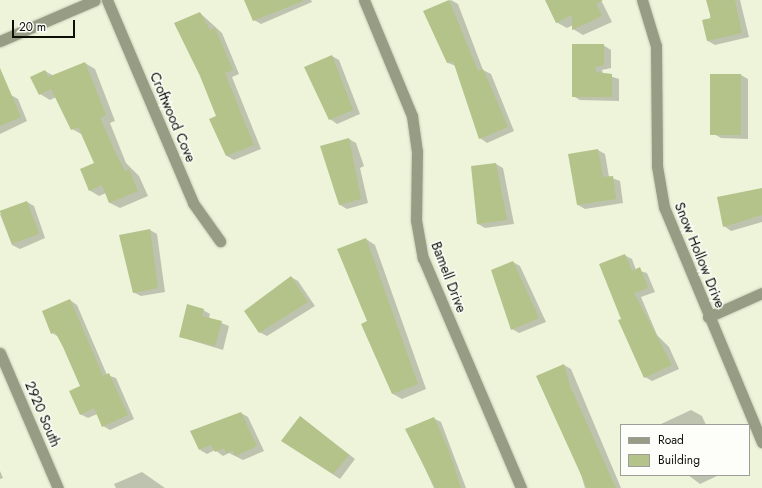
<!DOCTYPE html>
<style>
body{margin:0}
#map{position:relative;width:762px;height:488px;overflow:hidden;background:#edf4da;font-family:Jost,sans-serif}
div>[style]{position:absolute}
.shadow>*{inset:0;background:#0003}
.building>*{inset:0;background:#b4c389;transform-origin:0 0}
.roads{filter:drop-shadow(0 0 1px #c9cfb8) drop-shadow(0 0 1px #c9cfb8)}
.minor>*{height:11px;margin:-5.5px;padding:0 5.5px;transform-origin:5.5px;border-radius:5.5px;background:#979d85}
span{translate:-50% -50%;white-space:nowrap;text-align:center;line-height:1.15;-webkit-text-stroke:3px #fdfef9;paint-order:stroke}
.street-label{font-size:14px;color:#0c0f06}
.legend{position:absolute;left:620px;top:424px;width:130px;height:52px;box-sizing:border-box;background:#fdfef9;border:1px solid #9d9e98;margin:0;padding:5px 7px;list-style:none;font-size:12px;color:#0c0f06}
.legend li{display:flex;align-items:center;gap:8px;height:20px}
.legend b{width:20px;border:1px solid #9d9e98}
.scale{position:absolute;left:12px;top:20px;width:63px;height:18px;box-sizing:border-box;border:2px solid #0c0f06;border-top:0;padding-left:5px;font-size:12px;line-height:14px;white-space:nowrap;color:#0c0f06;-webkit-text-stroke:3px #fdfef9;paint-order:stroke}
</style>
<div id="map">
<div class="shadow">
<i style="clip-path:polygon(246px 0,311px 0,312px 2px,261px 24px,254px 20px)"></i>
<i style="clip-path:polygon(451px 0,458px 4px,483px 70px,491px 74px,514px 131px,487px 143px,480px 138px,456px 66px,448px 63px,424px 11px)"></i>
<i style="clip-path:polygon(546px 0,601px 0,612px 22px,583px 35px,573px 29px,573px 25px,567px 28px,556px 22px)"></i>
<i style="clip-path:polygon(712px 0,740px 0,749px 37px,715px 45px,708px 41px)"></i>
<i style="clip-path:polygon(200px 13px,222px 33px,239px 74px,232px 77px,261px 149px,234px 160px,227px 156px,210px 119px,217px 117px)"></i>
<i style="clip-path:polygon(603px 45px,611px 50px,611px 68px,602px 70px,603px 74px,619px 79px,619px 101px,580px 100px,573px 96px)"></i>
<i style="clip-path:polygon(332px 56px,339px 60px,360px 114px,337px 124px,330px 119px)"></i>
<i style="clip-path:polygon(85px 63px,95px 69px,115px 121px,110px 123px,126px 163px,139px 176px,148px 196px,120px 208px,110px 203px,106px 193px,99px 196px,89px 190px,95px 164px,83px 135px,72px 129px,56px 97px,50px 100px,40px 94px,45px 71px,54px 76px)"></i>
<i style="clip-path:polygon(741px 75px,748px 79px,748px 139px,721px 138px,714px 134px)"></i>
<i style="clip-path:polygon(11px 95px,18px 99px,27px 121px,0 134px,0 99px)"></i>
<i style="clip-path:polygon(349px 139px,356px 143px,364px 166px,360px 168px,368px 203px,347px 209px,340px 205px,322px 147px)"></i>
<i style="clip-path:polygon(598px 150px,605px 154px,609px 177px,620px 181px,623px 203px,585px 209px,578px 205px)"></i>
<i style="clip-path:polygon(496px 164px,503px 168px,514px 224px,485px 228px,478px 224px)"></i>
<i style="clip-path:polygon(762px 189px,762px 222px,731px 231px,724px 226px)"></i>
<i style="clip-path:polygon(27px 202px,34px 206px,45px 238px,20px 249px,12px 245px,0 214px)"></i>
<i style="clip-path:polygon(150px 230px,157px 234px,165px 292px,141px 296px,133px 292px)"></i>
<i style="clip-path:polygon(366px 239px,375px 245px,426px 389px,402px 399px,393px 394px)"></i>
<i style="clip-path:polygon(624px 255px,632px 259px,636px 270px,647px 273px,655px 292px,641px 297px,657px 335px,669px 347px,679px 369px,652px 381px,645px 377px,623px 319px)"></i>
<i style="clip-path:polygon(513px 262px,520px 266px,546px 322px,519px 333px,512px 329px)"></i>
<i style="clip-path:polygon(291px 277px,298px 281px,315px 306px,267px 336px,259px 332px)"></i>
<i style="clip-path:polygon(70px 300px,77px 305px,107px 375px,116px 378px,134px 419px,110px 430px,103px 426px,97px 414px,88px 418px,80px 414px,81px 386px,59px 337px,52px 333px)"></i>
<i style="clip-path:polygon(203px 310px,210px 314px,209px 318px,229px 326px,223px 350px,180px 337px)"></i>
<i style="clip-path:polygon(564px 365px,571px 369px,621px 488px,585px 488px,578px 464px)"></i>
<i style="clip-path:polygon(691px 410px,702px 416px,706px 425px,661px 424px)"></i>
<i style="clip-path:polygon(241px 413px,248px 417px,264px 451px,243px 460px,229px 453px,223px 456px,215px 450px,207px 454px,200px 450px)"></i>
<i style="clip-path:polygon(301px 417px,355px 459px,340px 479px,282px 441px)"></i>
<i style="clip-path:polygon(433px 418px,441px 422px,466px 488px,434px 488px,407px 429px)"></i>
<i style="clip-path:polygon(0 471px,3px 478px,0 479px)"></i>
<i style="clip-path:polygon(142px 472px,165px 488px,116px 488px,114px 484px)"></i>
<i style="clip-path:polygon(688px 475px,719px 475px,700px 484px)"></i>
</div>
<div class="building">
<i style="clip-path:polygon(244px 0,303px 0,303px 1px,253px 21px)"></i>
<i style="clip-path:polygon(449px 0,478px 71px,483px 69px,508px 127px,479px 139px,453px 61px,447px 63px,423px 11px)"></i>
<i style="clip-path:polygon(545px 0,603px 0,596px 4px,602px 16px,572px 30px,572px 15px,556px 23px)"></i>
<i style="clip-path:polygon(706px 0,735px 0,742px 33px,707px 41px,702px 20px,711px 18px)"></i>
<i style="clip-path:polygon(200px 12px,210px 30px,215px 28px,233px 70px,225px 73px,254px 145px,226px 156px,209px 119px,216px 116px,200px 76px,174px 23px)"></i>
<i style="clip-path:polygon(572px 44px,604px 44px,604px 65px,595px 67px,596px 72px,612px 74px,612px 97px,572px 97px)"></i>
<i style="clip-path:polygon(332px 55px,353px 110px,329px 120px,304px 67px)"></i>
<i style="clip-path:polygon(85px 62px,106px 115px,100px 118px,117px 156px,125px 171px,129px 169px,138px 191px,109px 203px,102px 185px,89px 191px,80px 169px,94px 163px,78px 127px,71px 130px,51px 89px,39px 95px,30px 77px,45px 70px,48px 77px)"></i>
<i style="clip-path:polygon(0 68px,21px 117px,0 126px)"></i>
<i style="left:710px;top:74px;width:31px;height:61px"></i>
<i style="clip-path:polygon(349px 138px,361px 199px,339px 205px,320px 146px)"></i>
<i style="clip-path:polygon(598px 149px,603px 177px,613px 176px,616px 199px,577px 205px,568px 154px)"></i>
<i style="clip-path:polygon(496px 163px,507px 220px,477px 224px,471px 166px)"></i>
<i style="clip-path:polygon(762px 188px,762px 215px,723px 227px,717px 197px)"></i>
<i style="left:27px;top:201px;width:35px;height:29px;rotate:70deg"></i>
<i style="clip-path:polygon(150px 229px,158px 288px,133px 293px,119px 235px)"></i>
<i style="clip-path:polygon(366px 238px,418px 384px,392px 394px,361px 324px,367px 321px,337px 249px)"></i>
<i style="clip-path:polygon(625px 254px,632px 271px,640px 267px,648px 288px,634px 293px,672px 365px,644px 378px,618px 320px,621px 319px,599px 264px)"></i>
<i style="clip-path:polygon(513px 261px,539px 318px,511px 330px,491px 270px)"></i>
<i style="clip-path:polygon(291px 276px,308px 302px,259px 333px,244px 311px)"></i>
<i style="clip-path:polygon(70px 299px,103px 376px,109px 373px,128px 415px,102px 427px,94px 408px,80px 415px,69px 391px,80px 386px,63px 347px,55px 332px,51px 334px,42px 311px)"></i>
<i style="clip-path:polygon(187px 304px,204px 309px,202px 316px,222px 321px,215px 346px,179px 337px)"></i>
<i style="clip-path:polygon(564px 364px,570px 386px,616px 488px,587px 488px,536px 376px)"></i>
<i style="clip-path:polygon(241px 412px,257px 446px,235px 456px,233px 450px,227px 453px,224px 448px,215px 452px,211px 445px,199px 450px,190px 431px)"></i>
<i style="clip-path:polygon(300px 416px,349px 455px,333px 474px,281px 441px)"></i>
<i style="clip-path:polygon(434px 417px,449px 451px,461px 488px,435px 488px,405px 429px)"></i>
</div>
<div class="roads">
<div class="minor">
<i style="left:107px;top:0;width:220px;rotate:67deg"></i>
<i style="left:193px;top:203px;width:47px;rotate:54.6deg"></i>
<i style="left:364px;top:0;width:126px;rotate:67.5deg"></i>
<i style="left:412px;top:116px;width:35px;rotate:82deg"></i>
<i style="left:417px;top:151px;width:69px;rotate:90.8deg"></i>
<i style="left:416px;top:220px;width:39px;rotate:80deg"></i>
<i style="left:423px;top:258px;width:250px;rotate:66.9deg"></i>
<i style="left:642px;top:0;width:48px;rotate:73.1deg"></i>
<i style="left:656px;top:46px;width:120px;rotate:89.5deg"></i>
<i style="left:657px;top:166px;width:42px;rotate:80.3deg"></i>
<i style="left:664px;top:207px;width:255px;rotate:67.4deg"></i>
<i style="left:0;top:41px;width:103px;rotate:-23.3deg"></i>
<i style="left:708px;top:317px;width:59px;rotate:-24deg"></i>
<i style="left:0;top:353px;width:147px;rotate:66.8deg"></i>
</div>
</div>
<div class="street-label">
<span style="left:173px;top:117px;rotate:67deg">Croftwood Cove</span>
<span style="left:700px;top:255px;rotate:68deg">Snow Hollow Drive</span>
<span style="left:449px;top:277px;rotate:69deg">Bamell Drive</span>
<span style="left:43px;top:414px;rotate:67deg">2920 South</span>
</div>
<ul class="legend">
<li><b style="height:5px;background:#979d85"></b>Road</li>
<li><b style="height:11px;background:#b4c389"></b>Building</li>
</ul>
<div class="scale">20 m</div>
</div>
